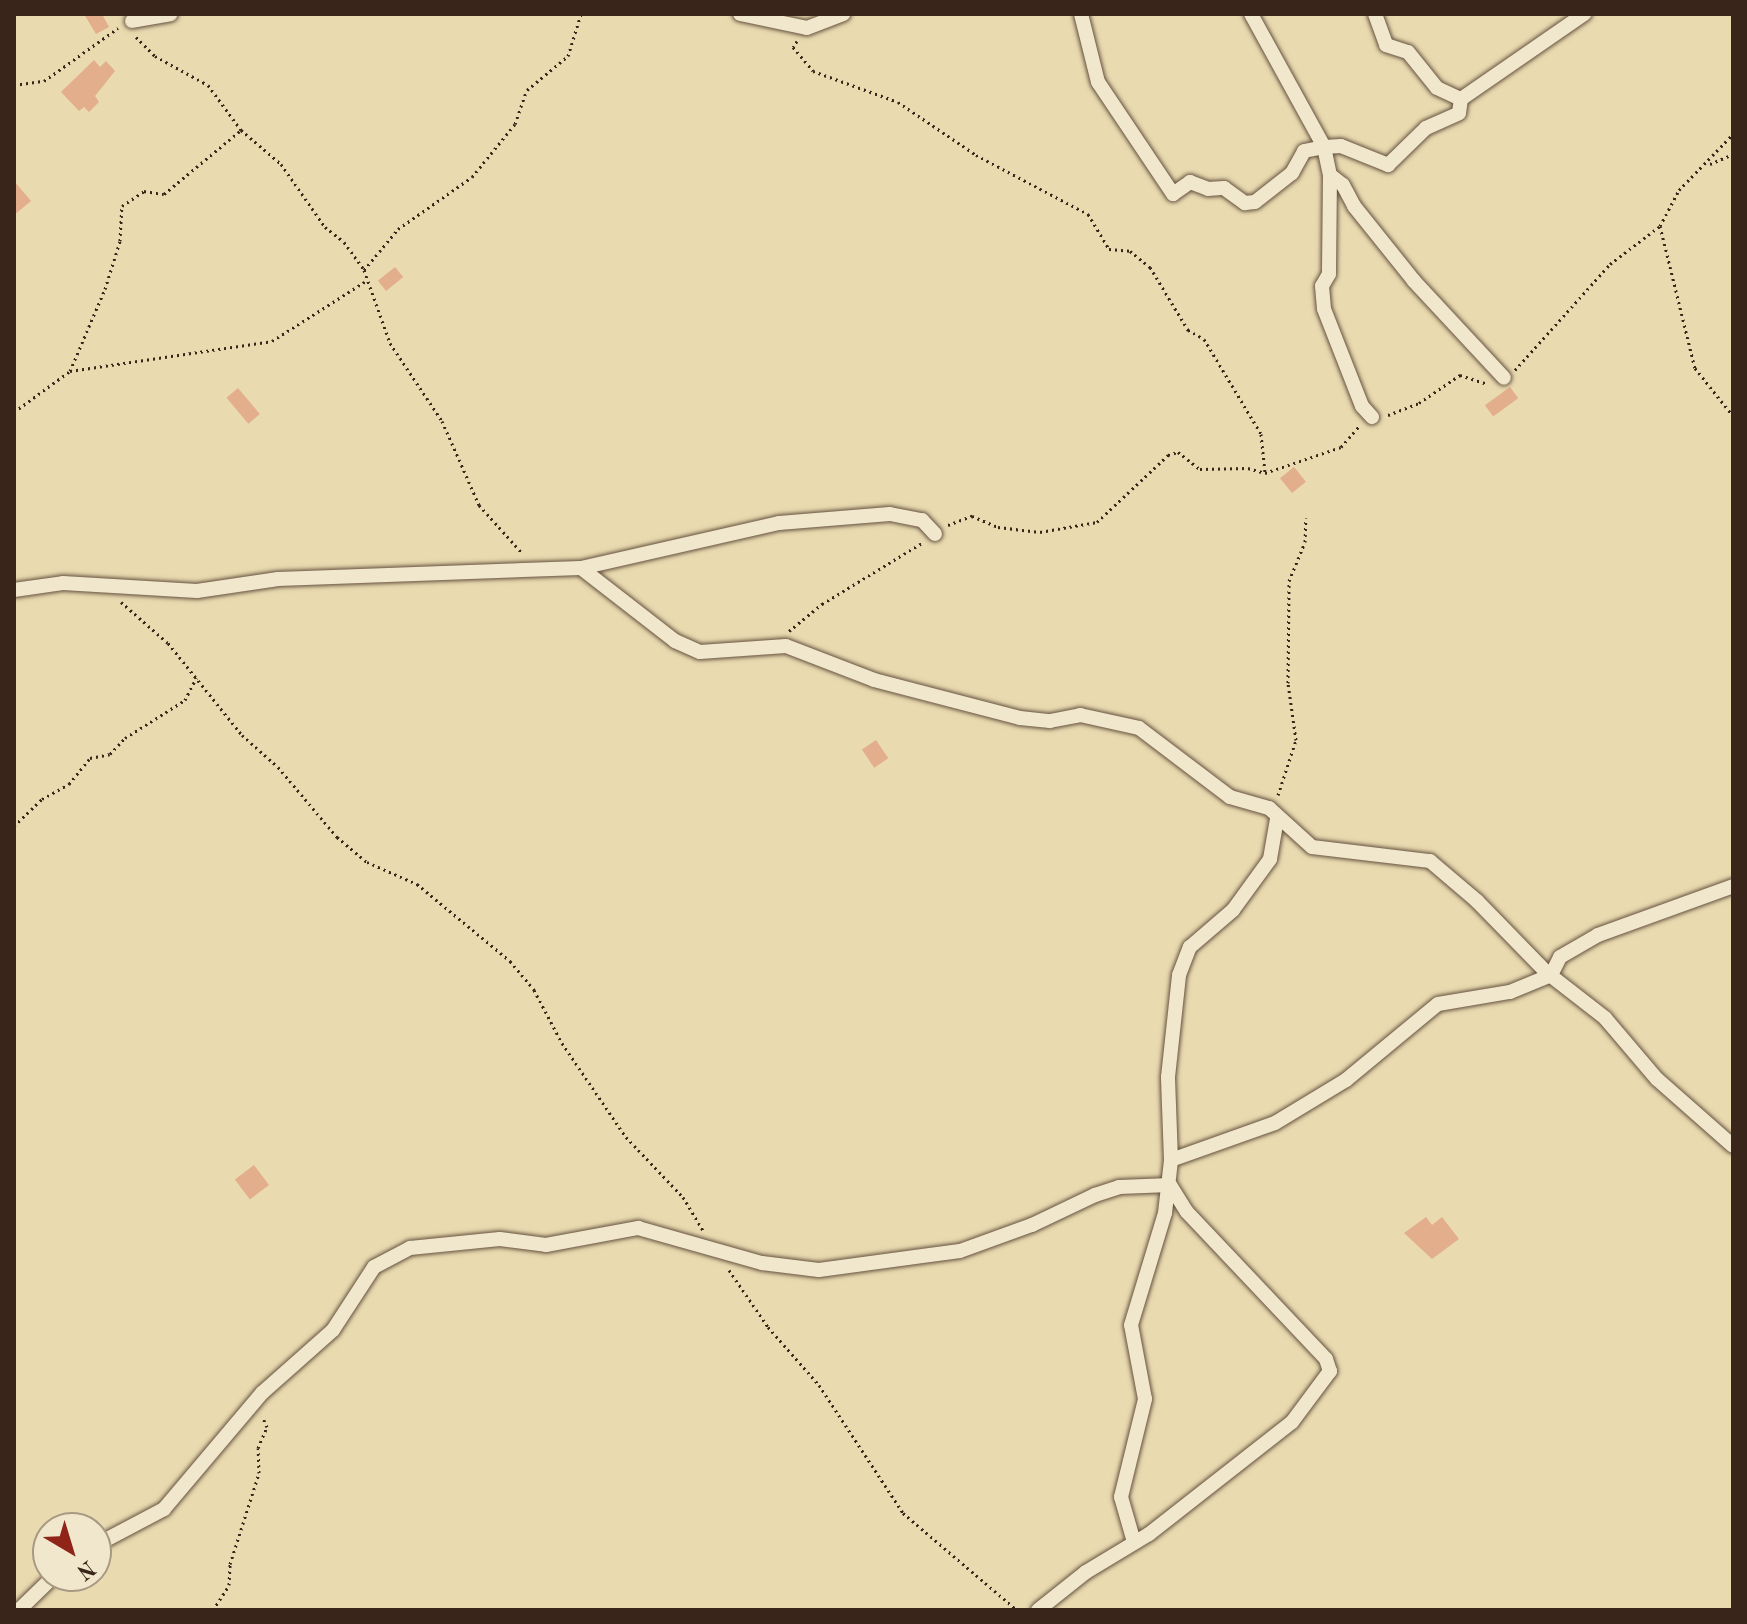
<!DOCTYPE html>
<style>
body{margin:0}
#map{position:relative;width:1747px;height:1624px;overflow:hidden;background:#e9dab0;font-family:"Old Standard TT",serif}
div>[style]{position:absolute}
.building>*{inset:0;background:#e3ae8b;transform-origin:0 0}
.path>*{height:3px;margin-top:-1.5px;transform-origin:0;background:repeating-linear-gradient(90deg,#392519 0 2px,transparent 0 6px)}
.roads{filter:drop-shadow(0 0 2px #65523f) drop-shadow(0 0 2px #65523f)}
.minor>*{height:14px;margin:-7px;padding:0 7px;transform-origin:7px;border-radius:7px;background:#f1e7cc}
span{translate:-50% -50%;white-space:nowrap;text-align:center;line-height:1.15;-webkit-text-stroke:8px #f1e7cc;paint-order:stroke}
.frame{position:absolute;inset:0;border:16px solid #392519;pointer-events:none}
.north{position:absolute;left:32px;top:1512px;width:80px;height:80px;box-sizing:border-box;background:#f1e7cc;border:2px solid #a79984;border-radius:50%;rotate:142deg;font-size:22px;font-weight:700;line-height:32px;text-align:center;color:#392519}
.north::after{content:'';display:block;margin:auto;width:28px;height:36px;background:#8f2418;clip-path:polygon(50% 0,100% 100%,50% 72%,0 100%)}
</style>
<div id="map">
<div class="building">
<i style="clip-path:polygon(84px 14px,102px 14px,109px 27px,96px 34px)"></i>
<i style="clip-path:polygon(94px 60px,100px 67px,106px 61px,115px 71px,95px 96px,99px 102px,89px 112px,84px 107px,79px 111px,61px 92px)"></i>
<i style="clip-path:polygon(14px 181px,31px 201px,14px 215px)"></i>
<i style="left:395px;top:267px;width:13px;height:22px;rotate:51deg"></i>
<i style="left:1510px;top:387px;width:14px;height:31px;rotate:54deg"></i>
<i style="left:238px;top:388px;width:34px;height:15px;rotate:50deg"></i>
<i style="left:1294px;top:467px;width:19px;height:18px;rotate:51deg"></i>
<i style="left:876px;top:740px;width:22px;height:17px;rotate:56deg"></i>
<i style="left:254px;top:1165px;width:25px;height:24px;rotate:53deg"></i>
<i style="clip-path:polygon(1426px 1217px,1432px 1225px,1442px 1217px,1459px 1239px,1432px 1259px,1404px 1233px)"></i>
</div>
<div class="path">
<i style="left:136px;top:37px;width:27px;rotate:45deg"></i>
<i style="left:155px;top:56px;width:60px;rotate:28.7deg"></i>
<i style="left:208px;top:85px;width:56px;rotate:53.7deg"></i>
<i style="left:241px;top:130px;width:52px;rotate:40.4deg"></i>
<i style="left:281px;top:164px;width:77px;rotate:55.1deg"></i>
<i style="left:325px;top:227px;width:24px;rotate:38deg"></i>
<i style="left:344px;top:242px;width:34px;rotate:54deg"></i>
<i style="left:364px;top:270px;width:77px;rotate:70.4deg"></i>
<i style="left:390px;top:343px;width:94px;rotate:56.3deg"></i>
<i style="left:442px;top:421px;width:92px;rotate:66.2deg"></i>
<i style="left:479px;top:505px;width:64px;rotate:48.1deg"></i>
<i style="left:797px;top:41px;width:7px;rotate:124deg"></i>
<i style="left:793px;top:47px;width:31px;rotate:50deg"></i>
<i style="left:813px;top:71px;width:90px;rotate:20deg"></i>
<i style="left:898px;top:102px;width:94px;rotate:34.2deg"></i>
<i style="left:976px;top:155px;width:127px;rotate:27.8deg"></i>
<i style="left:1088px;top:214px;width:41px;rotate:59deg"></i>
<i style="left:1109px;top:249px;width:21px;rotate:5deg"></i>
<i style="left:1130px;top:251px;width:26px;rotate:39deg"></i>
<i style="left:1150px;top:267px;width:74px;rotate:58.9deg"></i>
<i style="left:1188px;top:330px;width:18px;rotate:29deg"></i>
<i style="left:1204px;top:339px;width:111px;rotate:59deg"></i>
<i style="left:1261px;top:434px;width:39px;rotate:84deg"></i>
<i style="left:14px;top:85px;width:30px;rotate:-8deg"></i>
<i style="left:44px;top:81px;width:91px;rotate:-35.6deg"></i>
<i style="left:1710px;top:164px;width:25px;rotate:-23deg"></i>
<i style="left:1660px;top:226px;width:146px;rotate:76.2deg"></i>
<i style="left:1695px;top:368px;width:61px;rotate:51.6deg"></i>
<i style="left:364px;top:270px;width:53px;rotate:-50.3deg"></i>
<i style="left:398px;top:229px;width:90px;rotate:-35.1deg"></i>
<i style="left:472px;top:177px;width:68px;rotate:-50.9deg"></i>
<i style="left:515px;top:124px;width:36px;rotate:-71deg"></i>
<i style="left:527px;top:90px;width:53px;rotate:-39.7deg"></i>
<i style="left:568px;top:56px;width:44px;rotate:-72.8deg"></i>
<i style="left:1515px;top:370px;width:142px;rotate:-48.1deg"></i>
<i style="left:1610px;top:264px;width:63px;rotate:-37.2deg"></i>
<i style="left:1660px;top:226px;width:41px;rotate:-62.2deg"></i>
<i style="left:1679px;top:190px;width:78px;rotate:-46deg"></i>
<i style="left:70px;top:371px;width:89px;rotate:-66.9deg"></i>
<i style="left:105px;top:289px;width:50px;rotate:-72.6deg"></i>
<i style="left:120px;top:241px;width:35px;rotate:-87deg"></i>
<i style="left:122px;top:206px;width:27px;rotate:-34deg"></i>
<i style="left:144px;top:191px;width:20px;rotate:9deg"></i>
<i style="left:164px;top:194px;width:100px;rotate:-39.7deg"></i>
<i style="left:14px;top:412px;width:69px;rotate:-36.2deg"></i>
<i style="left:70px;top:371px;width:204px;rotate:-8.4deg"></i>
<i style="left:272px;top:341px;width:112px;rotate:-32.6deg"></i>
<i style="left:1388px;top:415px;width:33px;rotate:-21deg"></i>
<i style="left:1419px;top:403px;width:50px;rotate:-34.3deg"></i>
<i style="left:1460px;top:375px;width:29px;rotate:18deg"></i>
<i style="left:948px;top:525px;width:26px;rotate:-21deg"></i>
<i style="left:972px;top:516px;width:28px;rotate:23deg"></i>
<i style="left:998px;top:527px;width:42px;rotate:6.8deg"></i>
<i style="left:1040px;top:532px;width:58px;rotate:-10deg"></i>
<i style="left:1097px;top:522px;width:98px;rotate:-43.3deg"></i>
<i style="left:1168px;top:455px;width:10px;rotate:-17deg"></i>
<i style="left:1178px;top:452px;width:28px;rotate:38deg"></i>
<i style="left:1200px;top:469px;width:48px;rotate:-1.2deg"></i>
<i style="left:1248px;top:468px;width:18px;rotate:16deg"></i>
<i style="left:1265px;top:473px;width:80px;rotate:-18.9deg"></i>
<i style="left:1341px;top:447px;width:28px;rotate:-49deg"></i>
<i style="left:121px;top:602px;width:62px;rotate:41.1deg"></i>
<i style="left:168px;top:643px;width:118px;rotate:51.2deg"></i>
<i style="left:242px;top:735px;width:48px;rotate:41.6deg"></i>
<i style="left:278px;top:767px;width:92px;rotate:49.9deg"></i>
<i style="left:337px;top:837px;width:39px;rotate:40deg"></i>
<i style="left:367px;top:862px;width:55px;rotate:23.7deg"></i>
<i style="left:417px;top:884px;width:121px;rotate:39.6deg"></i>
<i style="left:510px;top:961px;width:38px;rotate:50deg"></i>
<i style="left:534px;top:990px;width:60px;rotate:62.2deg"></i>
<i style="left:562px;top:1043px;width:114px;rotate:55.8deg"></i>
<i style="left:626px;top:1137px;width:83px;rotate:46.5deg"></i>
<i style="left:683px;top:1197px;width:39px;rotate:59deg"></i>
<i style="left:789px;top:631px;width:43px;rotate:-39.3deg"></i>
<i style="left:822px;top:604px;width:117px;rotate:-31.4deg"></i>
<i style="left:1278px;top:795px;width:58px;rotate:-71.9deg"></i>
<i style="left:1296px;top:740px;width:58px;rotate:-98deg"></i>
<i style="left:1288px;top:683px;width:102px;rotate:-89.4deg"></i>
<i style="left:1289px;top:581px;width:42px;rotate:-67.7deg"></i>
<i style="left:1305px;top:542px;width:24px;rotate:-88deg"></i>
<i style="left:14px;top:826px;width:39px;rotate:-44deg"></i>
<i style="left:42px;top:799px;width:31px;rotate:-29deg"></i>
<i style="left:69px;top:784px;width:33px;rotate:-51deg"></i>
<i style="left:90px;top:758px;width:20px;rotate:-11deg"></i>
<i style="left:110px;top:754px;width:22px;rotate:-47deg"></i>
<i style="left:125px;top:738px;width:71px;rotate:-32.3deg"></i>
<i style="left:185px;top:700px;width:25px;rotate:-63deg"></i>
<i style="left:729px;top:1270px;width:69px;rotate:55.6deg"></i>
<i style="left:768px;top:1327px;width:77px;rotate:48.7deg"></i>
<i style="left:819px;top:1385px;width:153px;rotate:56.7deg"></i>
<i style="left:903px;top:1513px;width:150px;rotate:40.4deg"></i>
<i style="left:213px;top:1610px;width:30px;rotate:-57deg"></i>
<i style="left:229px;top:1585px;width:21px;rotate:-87deg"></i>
<i style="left:230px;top:1564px;width:96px;rotate:-72.3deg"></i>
<i style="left:259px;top:1473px;width:25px;rotate:-92deg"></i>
<i style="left:258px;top:1448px;width:23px;rotate:-67deg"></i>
<i style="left:267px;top:1427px;width:12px;rotate:-114deg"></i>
</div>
<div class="roads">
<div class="minor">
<i style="left:740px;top:14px;width:68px;rotate:11.8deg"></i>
<i style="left:807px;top:28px;width:39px;rotate:-21deg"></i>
<i style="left:1081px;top:14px;width:70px;rotate:76deg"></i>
<i style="left:1098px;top:82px;width:135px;rotate:56.2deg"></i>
<i style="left:1173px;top:194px;width:21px;rotate:-35deg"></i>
<i style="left:1190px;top:182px;width:19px;rotate:21deg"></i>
<i style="left:1208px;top:189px;width:16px;rotate:-4deg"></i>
<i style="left:1224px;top:188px;width:26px;rotate:36deg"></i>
<i style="left:1245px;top:203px;width:10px;rotate:-6deg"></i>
<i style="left:1255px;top:202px;width:47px;rotate:-38.1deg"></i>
<i style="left:1292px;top:173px;width:25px;rotate:-61deg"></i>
<i style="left:1304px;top:151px;width:20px;rotate:-11deg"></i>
<i style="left:1324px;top:147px;width:17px;rotate:-3deg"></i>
<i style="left:1341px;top:146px;width:51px;rotate:22deg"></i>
<i style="left:1388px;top:165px;width:53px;rotate:-44.2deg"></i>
<i style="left:1426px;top:128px;width:36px;rotate:-24deg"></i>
<i style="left:1459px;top:113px;width:14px;rotate:-82deg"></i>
<i style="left:1251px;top:14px;width:152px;rotate:61.2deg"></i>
<i style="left:1324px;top:147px;width:29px;rotate:78deg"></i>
<i style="left:1330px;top:175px;width:99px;rotate:90.6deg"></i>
<i style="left:1329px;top:274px;width:14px;rotate:120deg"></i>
<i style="left:1322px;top:286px;width:23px;rotate:85deg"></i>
<i style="left:1324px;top:309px;width:104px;rotate:68.6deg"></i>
<i style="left:1362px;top:406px;width:15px;rotate:48deg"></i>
<i style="left:1375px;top:14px;width:33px;rotate:70deg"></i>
<i style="left:1386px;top:45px;width:23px;rotate:18deg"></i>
<i style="left:1408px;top:52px;width:46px;rotate:51.1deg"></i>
<i style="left:1437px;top:88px;width:26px;rotate:25deg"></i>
<i style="left:1461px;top:99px;width:150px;rotate:-34.6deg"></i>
<i style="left:132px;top:21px;width:39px;rotate:-10deg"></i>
<i style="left:1330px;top:175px;width:16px;rotate:38deg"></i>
<i style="left:1343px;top:185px;width:24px;rotate:62deg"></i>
<i style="left:1354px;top:206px;width:96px;rotate:51.3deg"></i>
<i style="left:1414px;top:281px;width:132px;rotate:47.1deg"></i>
<i style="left:581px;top:568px;width:203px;rotate:-12.8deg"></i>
<i style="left:779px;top:523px;width:111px;rotate:-4.6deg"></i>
<i style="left:890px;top:514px;width:33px;rotate:11deg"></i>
<i style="left:922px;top:520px;width:19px;rotate:47deg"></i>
<i style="left:14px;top:590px;width:49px;rotate:-8.1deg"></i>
<i style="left:63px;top:583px;width:134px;rotate:3.4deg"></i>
<i style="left:197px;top:591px;width:82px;rotate:-8.4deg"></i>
<i style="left:278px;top:579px;width:303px;rotate:-2.1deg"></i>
<i style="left:581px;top:568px;width:119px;rotate:37.8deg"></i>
<i style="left:675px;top:641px;width:27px;rotate:24deg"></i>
<i style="left:700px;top:652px;width:86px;rotate:-4deg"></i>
<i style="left:786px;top:646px;width:94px;rotate:21.1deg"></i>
<i style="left:874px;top:680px;width:151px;rotate:14.6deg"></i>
<i style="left:1020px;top:718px;width:30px;rotate:6deg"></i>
<i style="left:1050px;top:721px;width:31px;rotate:-11deg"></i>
<i style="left:1080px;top:715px;width:60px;rotate:12.4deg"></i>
<i style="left:1139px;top:728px;width:114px;rotate:37.2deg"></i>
<i style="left:1230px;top:797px;width:41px;rotate:15.8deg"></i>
<i style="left:1269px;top:808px;width:58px;rotate:42.2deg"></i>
<i style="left:1312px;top:847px;width:119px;rotate:6.8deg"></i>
<i style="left:1430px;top:861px;width:62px;rotate:40.4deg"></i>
<i style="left:1477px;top:901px;width:99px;rotate:45.8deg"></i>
<i style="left:1546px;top:972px;width:75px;rotate:37.9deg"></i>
<i style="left:1605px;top:1018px;width:80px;rotate:49.6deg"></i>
<i style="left:1657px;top:1079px;width:101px;rotate:41.4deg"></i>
<i style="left:1171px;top:1160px;width:83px;rotate:-92.1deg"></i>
<i style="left:1168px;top:1077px;width:103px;rotate:-83.8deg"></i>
<i style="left:1179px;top:975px;width:30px;rotate:-69deg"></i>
<i style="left:1190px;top:947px;width:57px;rotate:-40.7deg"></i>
<i style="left:1233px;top:910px;width:63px;rotate:-54deg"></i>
<i style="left:1270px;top:859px;width:41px;rotate:-80.1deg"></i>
<i style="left:1134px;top:1542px;width:47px;rotate:-106.1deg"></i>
<i style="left:1121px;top:1497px;width:101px;rotate:-76.2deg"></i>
<i style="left:1145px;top:1399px;width:75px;rotate:-100.7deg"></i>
<i style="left:1131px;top:1325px;width:117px;rotate:-73.1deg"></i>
<i style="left:1165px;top:1213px;width:53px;rotate:-83.5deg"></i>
<i style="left:1171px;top:1160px;width:110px;rotate:-19.6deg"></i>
<i style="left:1275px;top:1123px;width:83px;rotate:-31.2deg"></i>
<i style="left:1346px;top:1080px;width:119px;rotate:-39.6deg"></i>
<i style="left:1438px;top:1004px;width:73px;rotate:-9.5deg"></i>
<i style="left:1510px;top:992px;width:44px;rotate:-22.5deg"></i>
<i style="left:1551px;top:975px;width:20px;rotate:-63deg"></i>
<i style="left:1560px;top:957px;width:44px;rotate:-30.1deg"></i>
<i style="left:1598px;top:935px;width:144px;rotate:-19.9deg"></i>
<i style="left:96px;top:1545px;width:77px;rotate:-27.9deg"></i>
<i style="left:164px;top:1509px;width:152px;rotate:-49.8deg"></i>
<i style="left:262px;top:1393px;width:95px;rotate:-41.6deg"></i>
<i style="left:333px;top:1330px;width:75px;rotate:-56.9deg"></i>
<i style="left:374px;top:1267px;width:41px;rotate:-27.8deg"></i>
<i style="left:410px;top:1248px;width:90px;rotate:-5.7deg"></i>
<i style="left:500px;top:1239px;width:46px;rotate:7.4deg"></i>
<i style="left:546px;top:1245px;width:94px;rotate:-10.5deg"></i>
<i style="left:638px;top:1228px;width:129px;rotate:15.8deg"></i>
<i style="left:762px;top:1263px;width:57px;rotate:7deg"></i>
<i style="left:819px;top:1270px;width:142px;rotate:-7.7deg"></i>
<i style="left:960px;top:1251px;width:77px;rotate:-19.9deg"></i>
<i style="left:1032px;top:1225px;width:70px;rotate:-25.5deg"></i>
<i style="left:1095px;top:1195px;width:25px;rotate:-18deg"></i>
<i style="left:1119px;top:1187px;width:51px;rotate:-2.2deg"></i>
<i style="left:1170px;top:1185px;width:32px;rotate:58deg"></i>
<i style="left:1187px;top:1212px;width:202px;rotate:46.6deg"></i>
<i style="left:1326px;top:1359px;width:13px;rotate:72deg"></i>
<i style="left:1330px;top:1371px;width:64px;rotate:126.7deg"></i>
<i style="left:1292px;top:1422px;width:182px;rotate:141.9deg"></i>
<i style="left:1149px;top:1534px;width:74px;rotate:148.9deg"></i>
<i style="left:1086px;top:1572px;width:61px;rotate:141.6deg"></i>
<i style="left:19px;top:1610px;width:49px;rotate:-44.2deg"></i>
</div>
</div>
<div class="frame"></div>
<div class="north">N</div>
</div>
